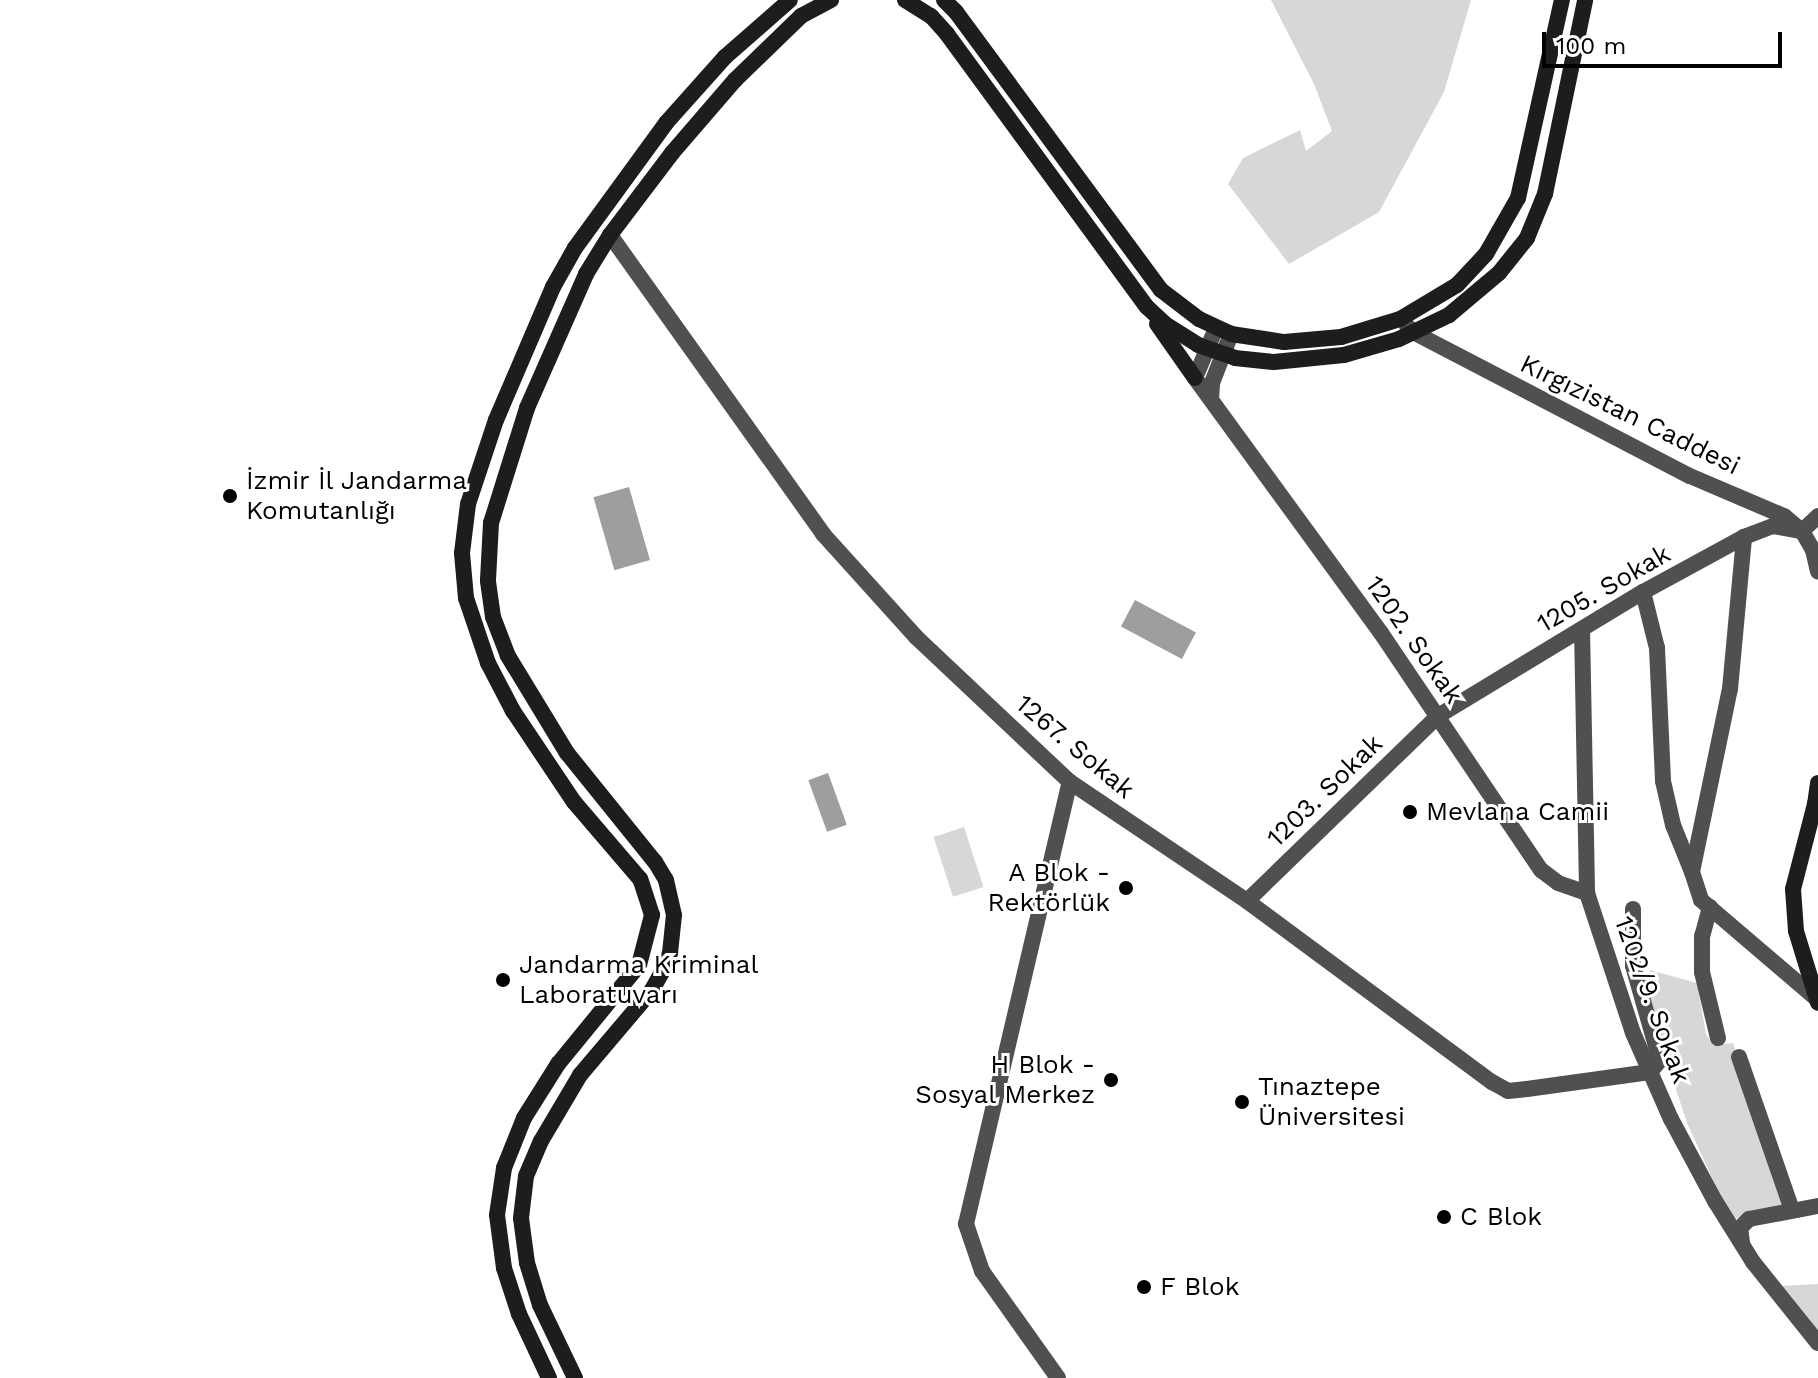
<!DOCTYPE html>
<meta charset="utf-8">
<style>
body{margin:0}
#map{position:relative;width:1818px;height:1378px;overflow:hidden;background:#fff;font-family:"Work Sans",sans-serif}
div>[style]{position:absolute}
.green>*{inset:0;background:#d7d7d7;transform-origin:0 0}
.water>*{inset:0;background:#9e9e9e;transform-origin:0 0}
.street>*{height:16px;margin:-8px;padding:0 8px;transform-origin:8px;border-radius:8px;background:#505050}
.secondary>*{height:16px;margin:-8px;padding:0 8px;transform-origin:8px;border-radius:8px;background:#1d1d1d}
.dots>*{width:22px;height:22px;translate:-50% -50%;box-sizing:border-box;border:4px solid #fff;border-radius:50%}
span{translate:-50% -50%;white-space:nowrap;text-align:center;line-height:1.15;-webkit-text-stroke:6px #fff;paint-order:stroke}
.street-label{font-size:26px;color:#000}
.poi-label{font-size:26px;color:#000}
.left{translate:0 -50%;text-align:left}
.right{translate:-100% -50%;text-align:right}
.scale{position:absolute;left:1542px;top:32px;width:240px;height:36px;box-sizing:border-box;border:4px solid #000;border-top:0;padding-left:10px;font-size:24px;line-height:28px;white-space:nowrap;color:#000;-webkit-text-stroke:6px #fff;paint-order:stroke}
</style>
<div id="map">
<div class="green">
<i style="clip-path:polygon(1271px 0,1471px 0,1444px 92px,1379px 212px,1289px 264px,1228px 184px,1243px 158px,1300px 130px,1306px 151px,1332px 131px,1314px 84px)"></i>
<i style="left:964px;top:827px;width:63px;height:32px;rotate:72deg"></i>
<i style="clip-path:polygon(1650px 970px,1697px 983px,1706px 1034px,1713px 1045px,1733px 1043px,1789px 1209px,1734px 1219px,1719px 1193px,1687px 1123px,1649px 1007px)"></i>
<i style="clip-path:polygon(1818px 1284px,1818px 1332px,1781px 1286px)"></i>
</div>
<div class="water">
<i style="left:629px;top:487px;width:76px;height:37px;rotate:74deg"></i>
<i style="left:1135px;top:600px;width:69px;height:30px;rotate:28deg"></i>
<i style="left:828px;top:773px;width:55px;height:21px;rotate:70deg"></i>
</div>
<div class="street">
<i style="left:610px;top:235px;width:367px;rotate:54.5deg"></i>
<i style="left:823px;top:534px;width:139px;rotate:47.9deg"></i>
<i style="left:916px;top:637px;width:212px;rotate:43.3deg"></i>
<i style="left:1070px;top:782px;width:213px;rotate:33.9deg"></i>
<i style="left:1247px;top:901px;width:305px;rotate:36.5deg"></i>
<i style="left:1492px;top:1082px;width:18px;rotate:29deg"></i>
<i style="left:1508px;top:1091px;width:19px;rotate:-6deg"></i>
<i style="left:1527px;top:1089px;width:124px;rotate:-7.9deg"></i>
<i style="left:1650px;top:1072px;width:16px;rotate:-50deg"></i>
<i style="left:1660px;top:1060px;width:98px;rotate:-106deg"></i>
<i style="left:1633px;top:966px;width:57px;rotate:-90deg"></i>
<i style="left:1407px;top:326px;width:8px;rotate:45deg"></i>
<i style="left:1413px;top:332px;width:312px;rotate:27.5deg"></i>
<i style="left:1690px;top:476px;width:102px;rotate:23.1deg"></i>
<i style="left:1784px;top:516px;width:23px;rotate:40deg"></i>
<i style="left:1802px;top:531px;width:22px;rotate:60deg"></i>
<i style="left:1813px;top:550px;width:22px;rotate:77deg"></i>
<i style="left:1216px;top:328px;width:54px;rotate:112.8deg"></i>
<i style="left:1195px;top:378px;width:316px;rotate:53.9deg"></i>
<i style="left:1381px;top:633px;width:286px;rotate:56deg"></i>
<i style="left:1541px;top:870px;width:21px;rotate:37deg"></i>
<i style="left:1558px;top:883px;width:31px;rotate:19deg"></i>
<i style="left:1211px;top:399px;width:16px;rotate:-86deg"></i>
<i style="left:1212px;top:383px;width:53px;rotate:-68.8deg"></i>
<i style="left:1802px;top:531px;width:22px;rotate:-43deg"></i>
<i style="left:1643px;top:592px;width:58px;rotate:76deg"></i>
<i style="left:1657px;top:648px;width:133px;rotate:87.4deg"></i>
<i style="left:1663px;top:781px;width:45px;rotate:77.2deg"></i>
<i style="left:1673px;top:825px;width:51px;rotate:68deg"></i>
<i style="left:1692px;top:872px;width:187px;rotate:-78.3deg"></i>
<i style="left:1730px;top:689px;width:153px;rotate:-84.7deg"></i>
<i style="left:1582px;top:629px;width:264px;rotate:88.9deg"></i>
<i style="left:1587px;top:893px;width:147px;rotate:71.8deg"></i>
<i style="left:1633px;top:1033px;width:94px;rotate:66.2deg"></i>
<i style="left:1671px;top:1119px;width:93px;rotate:61.8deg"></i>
<i style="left:1715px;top:1201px;width:72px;rotate:58.1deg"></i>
<i style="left:1753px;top:1262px;width:104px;rotate:51.3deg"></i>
<i style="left:1692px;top:872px;width:29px;rotate:72deg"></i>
<i style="left:1701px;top:900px;width:153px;rotate:40.5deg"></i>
<i style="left:1247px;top:901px;width:266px;rotate:-44.1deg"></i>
<i style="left:1438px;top:716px;width:240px;rotate:-31.2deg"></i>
<i style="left:1643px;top:592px;width:115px;rotate:-28.6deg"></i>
<i style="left:1744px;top:537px;width:31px;rotate:-21deg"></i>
<i style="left:1773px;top:526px;width:29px;rotate:10deg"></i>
<i style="left:1710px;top:907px;width:30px;rotate:105deg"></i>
<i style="left:1702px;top:936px;width:36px;rotate:90deg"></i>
<i style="left:1702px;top:972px;width:68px;rotate:76.4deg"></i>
<i style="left:1739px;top:1057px;width:162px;rotate:70.9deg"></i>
<i style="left:1742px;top:1242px;width:14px;rotate:-98deg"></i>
<i style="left:1740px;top:1228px;width:13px;rotate:-45deg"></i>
<i style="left:1749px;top:1219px;width:70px;rotate:-10.7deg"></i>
<i style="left:1058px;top:1378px;width:131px;rotate:-125.4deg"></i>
<i style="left:982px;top:1271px;width:50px;rotate:-108.8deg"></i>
<i style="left:966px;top:1224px;width:454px;rotate:-76.8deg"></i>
</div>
<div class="secondary">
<i style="left:905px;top:0;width:31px;rotate:32deg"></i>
<i style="left:931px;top:16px;width:24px;rotate:48deg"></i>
<i style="left:947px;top:34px;width:338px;rotate:53.8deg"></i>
<i style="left:1147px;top:307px;width:25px;rotate:43deg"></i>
<i style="left:1165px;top:324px;width:39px;rotate:32deg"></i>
<i style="left:1198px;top:345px;width:39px;rotate:19deg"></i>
<i style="left:1235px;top:358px;width:39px;rotate:6deg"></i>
<i style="left:1274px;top:362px;width:70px;rotate:-5.7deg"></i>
<i style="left:1344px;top:355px;width:57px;rotate:-16.2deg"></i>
<i style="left:1399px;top:339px;width:55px;rotate:-25.6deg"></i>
<i style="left:1449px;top:315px;width:65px;rotate:-40deg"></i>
<i style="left:1499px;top:273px;width:45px;rotate:-51.3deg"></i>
<i style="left:1527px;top:238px;width:48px;rotate:-67.8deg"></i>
<i style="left:1545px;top:194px;width:198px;rotate:-78.3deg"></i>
<i style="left:944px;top:0;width:17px;rotate:45deg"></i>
<i style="left:956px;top:12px;width:345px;rotate:53.6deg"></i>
<i style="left:1161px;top:290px;width:48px;rotate:37.3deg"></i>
<i style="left:1199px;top:319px;width:35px;rotate:25deg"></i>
<i style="left:1231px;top:334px;width:54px;rotate:8.6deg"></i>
<i style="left:1284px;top:342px;width:57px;rotate:-5deg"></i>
<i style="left:1341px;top:337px;width:62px;rotate:-17deg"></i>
<i style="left:1400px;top:319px;width:66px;rotate:-30.8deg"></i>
<i style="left:1457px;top:285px;width:42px;rotate:-46.9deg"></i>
<i style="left:1486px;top:254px;width:64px;rotate:-60.3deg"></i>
<i style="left:1518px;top:198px;width:203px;rotate:-77.5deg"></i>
<i style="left:1157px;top:324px;width:66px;rotate:54.9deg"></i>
<i style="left:1818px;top:783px;width:21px;rotate:98deg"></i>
<i style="left:1815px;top:804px;width:7px;rotate:-63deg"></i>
<i style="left:1815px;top:804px;width:88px;rotate:104.5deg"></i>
<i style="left:1793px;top:889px;width:42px;rotate:85.9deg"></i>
<i style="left:1796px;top:931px;width:75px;rotate:73deg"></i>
<i style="left:549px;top:1378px;width:71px;rotate:-115.1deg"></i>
<i style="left:519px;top:1314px;width:48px;rotate:-108.1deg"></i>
<i style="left:504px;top:1268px;width:53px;rotate:-97.5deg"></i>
<i style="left:497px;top:1215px;width:48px;rotate:-81.5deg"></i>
<i style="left:504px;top:1168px;width:54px;rotate:-68.2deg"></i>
<i style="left:524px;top:1118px;width:64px;rotate:-57.8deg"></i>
<i style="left:558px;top:1064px;width:128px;rotate:-50.7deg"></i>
<i style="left:639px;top:965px;width:52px;rotate:-75.4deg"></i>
<i style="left:652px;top:915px;width:38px;rotate:-108deg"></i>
<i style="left:640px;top:879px;width:101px;rotate:-130.6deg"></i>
<i style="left:574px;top:802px;width:110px;rotate:-123.8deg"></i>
<i style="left:513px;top:711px;width:54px;rotate:-117.5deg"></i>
<i style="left:488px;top:663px;width:69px;rotate:-108.7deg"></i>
<i style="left:466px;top:598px;width:45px;rotate:-95.1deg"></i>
<i style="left:462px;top:553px;width:49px;rotate:-83deg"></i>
<i style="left:468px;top:504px;width:89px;rotate:-71.6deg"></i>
<i style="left:496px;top:420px;width:145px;rotate:-66.8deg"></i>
<i style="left:553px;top:287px;width:45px;rotate:-60.6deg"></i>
<i style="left:575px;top:248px;width:155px;rotate:-53.9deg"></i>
<i style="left:666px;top:123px;width:89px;rotate:-48.2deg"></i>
<i style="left:725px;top:57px;width:86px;rotate:-41.2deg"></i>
<i style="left:575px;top:1378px;width:81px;rotate:-115.6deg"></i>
<i style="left:540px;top:1305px;width:44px;rotate:-107.2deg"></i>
<i style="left:527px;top:1263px;width:45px;rotate:-97.6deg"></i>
<i style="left:521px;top:1218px;width:42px;rotate:-83.2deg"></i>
<i style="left:526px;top:1176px;width:38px;rotate:-67deg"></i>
<i style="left:541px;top:1141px;width:77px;rotate:-59.4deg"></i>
<i style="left:580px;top:1075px;width:111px;rotate:-49.7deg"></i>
<i style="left:652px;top:990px;width:21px;rotate:-61deg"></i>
<i style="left:662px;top:972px;width:21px;rotate:-67deg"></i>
<i style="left:670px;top:953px;width:38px;rotate:-84deg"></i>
<i style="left:674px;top:915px;width:36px;rotate:-103deg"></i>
<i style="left:666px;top:880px;width:21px;rotate:-121deg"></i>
<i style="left:655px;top:862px;width:140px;rotate:-128.9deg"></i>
<i style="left:567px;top:753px;width:114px;rotate:-121.3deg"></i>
<i style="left:508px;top:656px;width:42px;rotate:-111deg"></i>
<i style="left:493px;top:617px;width:37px;rotate:-98deg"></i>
<i style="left:488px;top:580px;width:57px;rotate:-87deg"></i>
<i style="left:491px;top:523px;width:121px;rotate:-72.6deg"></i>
<i style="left:527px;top:408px;width:146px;rotate:-66.2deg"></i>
<i style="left:586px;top:274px;width:46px;rotate:-58.4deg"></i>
<i style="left:610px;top:235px;width:103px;rotate:-52.9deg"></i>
<i style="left:672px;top:153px;width:96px;rotate:-49.2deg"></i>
<i style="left:735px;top:80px;width:92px;rotate:-44.1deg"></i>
<i style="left:801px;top:16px;width:34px;rotate:-28deg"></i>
</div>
<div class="dots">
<i style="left:230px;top:496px;background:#000"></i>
<i style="left:1410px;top:812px;background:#000"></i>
<i style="left:1126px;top:888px;background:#000"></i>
<i style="left:503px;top:980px;background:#000"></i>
<i style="left:1111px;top:1080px;background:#000"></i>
<i style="left:1242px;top:1102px;background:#000"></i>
<i style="left:1444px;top:1217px;background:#000"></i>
<i style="left:1144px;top:1287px;background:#000"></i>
</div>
<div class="street-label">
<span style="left:1630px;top:415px;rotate:26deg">Kırgızistan Caddesi</span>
<span style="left:1604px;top:589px;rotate:-30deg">1205. Sokak</span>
<span style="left:1414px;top:640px;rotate:55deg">1202. Sokak</span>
<span style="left:1075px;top:747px;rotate:40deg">1267. Sokak</span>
<span style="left:1325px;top:791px;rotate:-44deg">1203. Sokak</span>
<span style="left:1652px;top:1000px;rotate:70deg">1202/9. Sokak</span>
</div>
<div class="poi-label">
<span class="left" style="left:246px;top:496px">İzmir İl Jandarma<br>Komutanlığı</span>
<span class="left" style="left:1426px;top:812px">Mevlana Camii</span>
<span class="right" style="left:1110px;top:888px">A Blok -<br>Rektörlük</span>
<span class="left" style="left:519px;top:980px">Jandarma Kriminal<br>Laboratuvarı</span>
<span class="right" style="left:1095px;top:1080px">H Blok -<br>Sosyal Merkez</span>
<span class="left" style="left:1258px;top:1102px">Tınaztepe<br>Üniversitesi</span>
<span class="left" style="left:1460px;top:1217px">C Blok</span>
<span class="left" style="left:1160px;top:1287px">F Blok</span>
</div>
<div class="scale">100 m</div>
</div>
